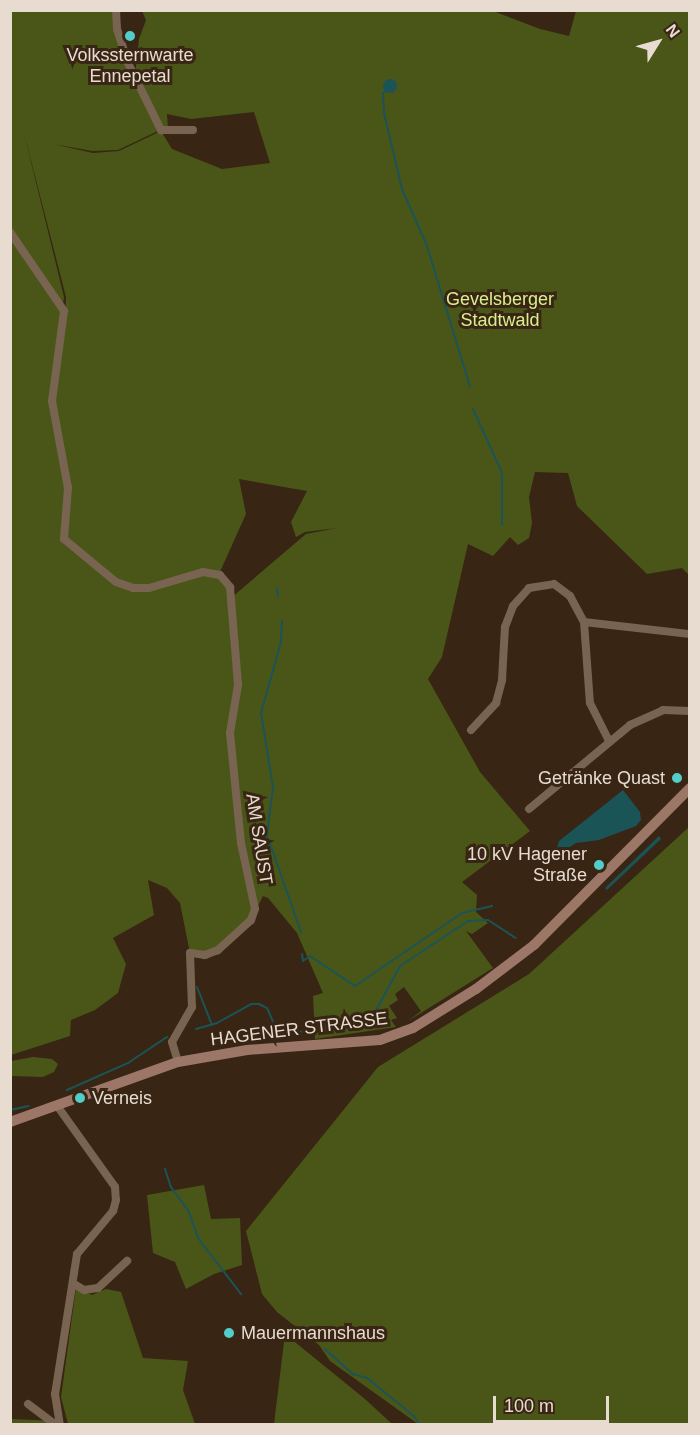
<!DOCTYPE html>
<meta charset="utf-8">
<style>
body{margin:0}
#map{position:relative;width:700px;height:1435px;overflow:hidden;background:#382514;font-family:Arial,sans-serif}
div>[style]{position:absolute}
.green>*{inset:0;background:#4a5618}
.water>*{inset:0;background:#1b5457}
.round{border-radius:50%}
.stream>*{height:2px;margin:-1px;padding:0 1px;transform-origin:1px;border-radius:1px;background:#1b5457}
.minor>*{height:8px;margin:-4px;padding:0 4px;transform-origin:4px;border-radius:4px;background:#796351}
.secondary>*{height:10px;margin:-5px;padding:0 5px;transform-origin:5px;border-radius:5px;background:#9c7667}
.dots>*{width:16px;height:16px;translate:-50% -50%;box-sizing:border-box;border:3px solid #382514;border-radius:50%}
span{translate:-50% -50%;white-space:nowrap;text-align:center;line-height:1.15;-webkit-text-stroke:6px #382514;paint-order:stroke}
.poi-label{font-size:18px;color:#e8dcd1}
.right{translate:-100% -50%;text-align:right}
.left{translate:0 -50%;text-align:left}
.park-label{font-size:18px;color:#d9ef8c}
.street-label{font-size:18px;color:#e8dcd1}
.frame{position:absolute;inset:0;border:12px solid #e8dcd1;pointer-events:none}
.north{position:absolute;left:628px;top:12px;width:60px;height:60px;-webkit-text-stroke:4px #382514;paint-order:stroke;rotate:53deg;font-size:16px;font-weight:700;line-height:24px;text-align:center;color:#e8dcd1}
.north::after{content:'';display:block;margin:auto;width:21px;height:27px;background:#e8dcd1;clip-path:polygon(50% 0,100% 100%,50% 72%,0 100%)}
.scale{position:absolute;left:493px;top:1396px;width:116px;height:27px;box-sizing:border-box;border:3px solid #e8dcd1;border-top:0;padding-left:8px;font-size:18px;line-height:21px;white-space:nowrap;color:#e8dcd1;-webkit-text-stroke:4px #382514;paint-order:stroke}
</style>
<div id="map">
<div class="green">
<i style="clip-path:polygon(evenodd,11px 11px,115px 11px,116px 31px,127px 65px,160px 130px,118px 150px,92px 151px,53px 144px,93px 153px,119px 151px,161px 131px,172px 149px,222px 169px,270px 163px,254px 112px,191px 119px,167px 114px,168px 129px,161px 128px,135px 75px,139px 39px,146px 20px,142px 11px,493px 11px,540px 29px,569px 36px,576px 11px,689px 11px,689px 575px,682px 568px,647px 574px,577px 506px,568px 473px,535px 472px,529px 497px,532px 523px,529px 538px,518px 545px,510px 537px,493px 556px,468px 544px,442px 657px,428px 679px,480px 772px,530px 831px,462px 882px,477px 895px,476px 912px,488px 923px,472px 934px,466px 931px,493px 968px,408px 1021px,421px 1011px,404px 987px,395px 994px,398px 1000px,389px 1006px,397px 1018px,391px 1020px,396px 1027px,315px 1039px,313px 996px,323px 993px,297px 933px,268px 898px,263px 896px,251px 920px,218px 950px,205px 955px,190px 953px,180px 903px,167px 888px,148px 880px,154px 915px,113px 938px,126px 964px,118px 993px,95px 1010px,71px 1020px,70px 1036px,11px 1055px,10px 234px,46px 280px,11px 230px,11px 11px,23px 129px,66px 297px,65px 319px,54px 390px,62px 454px,52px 389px,64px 297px,23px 129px,11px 11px,239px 479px,307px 491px,291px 522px,296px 537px,305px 532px,337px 528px,306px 534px,231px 598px,239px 684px,231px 732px,240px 816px,229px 733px,237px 685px,228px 587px,218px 575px,204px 573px,147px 589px,204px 572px,219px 574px,246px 514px,239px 479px)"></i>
<i style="clip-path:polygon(689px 827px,689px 1424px,418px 1424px,330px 1361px,319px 1345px,277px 1312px,262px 1294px,246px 1231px,378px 1067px,529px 974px)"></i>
<i style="clip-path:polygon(33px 1057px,52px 1059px,58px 1064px,54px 1072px,43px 1077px,11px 1076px,11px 1061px)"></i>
<i style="clip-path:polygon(204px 1185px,211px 1219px,240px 1218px,242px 1265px,214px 1274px,186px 1289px,175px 1262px,153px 1253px,147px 1195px)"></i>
<i style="clip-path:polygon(76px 1288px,92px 1295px,106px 1289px,121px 1292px,143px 1358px,188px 1361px,183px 1390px,195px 1424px,68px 1424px,61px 1397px)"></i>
<i style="clip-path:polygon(285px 1334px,365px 1399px,392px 1424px,274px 1424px)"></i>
<i style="clip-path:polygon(11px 1419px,56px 1421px,57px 1424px,11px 1424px)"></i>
</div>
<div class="water">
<i class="round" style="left:383px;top:79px;width:14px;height:14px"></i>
<i style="clip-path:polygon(623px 790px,640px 812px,641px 820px,636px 826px,599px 840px,576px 843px,559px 854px,556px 852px,559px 841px)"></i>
<i style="clip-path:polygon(659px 836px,661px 839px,607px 890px,605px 888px)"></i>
</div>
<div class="stream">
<i style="left:386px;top:91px;width:4px;rotate:146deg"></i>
<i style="left:383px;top:93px;width:20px;rotate:87deg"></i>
<i style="left:384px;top:113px;width:78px;rotate:76.7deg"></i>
<i style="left:402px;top:189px;width:62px;rotate:66.3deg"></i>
<i style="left:427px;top:246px;width:147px;rotate:73deg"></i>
<i style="left:473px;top:409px;width:70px;rotate:65.6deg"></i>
<i style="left:502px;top:473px;width:52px;rotate:90deg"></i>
<i style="left:277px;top:588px;width:8px;rotate:83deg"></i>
<i style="left:282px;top:621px;width:21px;rotate:93deg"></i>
<i style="left:281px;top:642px;width:74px;rotate:105.7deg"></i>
<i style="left:261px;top:713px;width:75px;rotate:80.8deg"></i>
<i style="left:273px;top:787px;width:48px;rotate:97.1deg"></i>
<i style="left:267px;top:835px;width:103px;rotate:70.7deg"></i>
<i style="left:302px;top:954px;width:7px;rotate:82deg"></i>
<i style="left:303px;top:961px;width:9px;rotate:-36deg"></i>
<i style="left:310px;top:956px;width:54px;rotate:33.7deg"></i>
<i style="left:355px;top:986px;width:130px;rotate:-34.3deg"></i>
<i style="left:462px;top:913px;width:31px;rotate:-13deg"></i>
<i style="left:197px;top:987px;width:41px;rotate:68.5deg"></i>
<i style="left:196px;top:1029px;width:22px;rotate:-16deg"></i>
<i style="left:217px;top:1023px;width:39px;rotate:-29deg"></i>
<i style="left:251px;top:1004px;width:8px"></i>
<i style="left:259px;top:1004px;width:9px;rotate:27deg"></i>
<i style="left:267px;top:1008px;width:27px;rotate:66deg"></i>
<i style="left:278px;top:1033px;width:81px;rotate:-3.5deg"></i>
<i style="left:359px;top:1028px;width:16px;rotate:-38deg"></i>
<i style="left:372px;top:1018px;width:59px;rotate:-61.7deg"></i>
<i style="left:400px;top:966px;width:82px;rotate:-33.5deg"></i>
<i style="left:468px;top:921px;width:20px;rotate:-3deg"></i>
<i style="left:488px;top:920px;width:33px;rotate:33deg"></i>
<i style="left:67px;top:1090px;width:67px;rotate:-23.9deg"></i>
<i style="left:128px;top:1063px;width:47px;rotate:-33.7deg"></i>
<i style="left:10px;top:1110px;width:19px;rotate:-12deg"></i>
<i style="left:165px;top:1169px;width:19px;rotate:72deg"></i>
<i style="left:171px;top:1187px;width:29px;rotate:54deg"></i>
<i style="left:188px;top:1210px;width:30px;rotate:70deg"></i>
<i style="left:198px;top:1238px;width:71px;rotate:52.5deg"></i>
<i style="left:325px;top:1349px;width:38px;rotate:42deg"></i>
<i style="left:353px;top:1374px;width:15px;rotate:16deg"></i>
<i style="left:367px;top:1378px;width:60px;rotate:39deg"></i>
<i style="left:414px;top:1416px;width:9px;rotate:58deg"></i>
</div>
<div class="minor">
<i style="left:116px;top:10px;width:19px;rotate:87deg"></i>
<i style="left:117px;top:29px;width:36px;rotate:72deg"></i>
<i style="left:128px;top:63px;width:75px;rotate:63.8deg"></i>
<i style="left:161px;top:130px;width:32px"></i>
<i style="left:10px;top:232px;width:96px;rotate:55.6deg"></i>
<i style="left:64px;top:311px;width:91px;rotate:97.6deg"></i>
<i style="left:52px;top:401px;width:88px;rotate:79.6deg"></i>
<i style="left:68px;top:488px;width:51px;rotate:94.5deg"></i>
<i style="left:64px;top:539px;width:67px;rotate:39.6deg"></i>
<i style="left:116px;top:582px;width:18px;rotate:19deg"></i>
<i style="left:133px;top:588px;width:16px"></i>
<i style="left:149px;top:588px;width:56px;rotate:-16.5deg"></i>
<i style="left:203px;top:572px;width:17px;rotate:10deg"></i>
<i style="left:220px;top:575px;width:16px;rotate:50deg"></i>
<i style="left:230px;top:587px;width:98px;rotate:85.3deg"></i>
<i style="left:238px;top:685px;width:49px;rotate:99.5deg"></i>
<i style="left:230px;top:733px;width:111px;rotate:84.3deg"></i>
<i style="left:241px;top:843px;width:67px;rotate:78deg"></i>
<i style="left:255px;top:909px;width:12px;rotate:110deg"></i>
<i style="left:251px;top:920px;width:45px;rotate:137.7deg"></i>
<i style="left:218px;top:950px;width:14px;rotate:159deg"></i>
<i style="left:205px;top:955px;width:15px;rotate:-172deg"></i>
<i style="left:190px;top:953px;width:54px;rotate:87.9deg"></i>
<i style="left:192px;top:1007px;width:40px;rotate:119.7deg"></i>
<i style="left:172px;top:1042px;width:21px;rotate:73deg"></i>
<i style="left:584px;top:622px;width:107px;rotate:6.5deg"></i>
<i style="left:471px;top:730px;width:37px;rotate:-47deg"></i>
<i style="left:496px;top:703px;width:24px;rotate:-75deg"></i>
<i style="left:502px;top:680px;width:53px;rotate:-86.8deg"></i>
<i style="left:505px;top:627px;width:22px;rotate:-69deg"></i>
<i style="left:513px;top:606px;width:24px;rotate:-48deg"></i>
<i style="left:529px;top:588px;width:25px;rotate:-9deg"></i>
<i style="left:554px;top:584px;width:20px;rotate:37deg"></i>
<i style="left:570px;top:596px;width:30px;rotate:62deg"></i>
<i style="left:584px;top:622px;width:81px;rotate:85.8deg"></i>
<i style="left:590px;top:703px;width:40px;rotate:63.4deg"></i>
<i style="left:529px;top:809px;width:131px;rotate:-39.7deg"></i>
<i style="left:630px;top:725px;width:36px;rotate:-24deg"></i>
<i style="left:663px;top:710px;width:27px;rotate:2deg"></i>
<i style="left:58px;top:1107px;width:98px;rotate:54.5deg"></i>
<i style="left:115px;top:1187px;width:13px;rotate:86deg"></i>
<i style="left:116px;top:1200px;width:11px;rotate:105deg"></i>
<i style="left:113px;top:1211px;width:56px;rotate:129.9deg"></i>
<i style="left:77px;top:1254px;width:142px;rotate:98.9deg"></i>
<i style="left:55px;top:1394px;width:30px;rotate:81deg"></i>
<i style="left:74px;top:1284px;width:12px;rotate:31deg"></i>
<i style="left:84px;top:1290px;width:14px;rotate:-8deg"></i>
<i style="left:98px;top:1288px;width:40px;rotate:-43deg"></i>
<i style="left:28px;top:1404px;width:34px;rotate:37deg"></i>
</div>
<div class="secondary">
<i style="left:10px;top:1122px;width:178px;rotate:-19.7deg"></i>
<i style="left:178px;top:1062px;width:70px;rotate:-9.9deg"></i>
<i style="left:247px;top:1050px;width:133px;rotate:-4.3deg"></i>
<i style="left:380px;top:1040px;width:35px;rotate:-20deg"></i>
<i style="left:413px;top:1028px;width:74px;rotate:-31.8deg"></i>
<i style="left:476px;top:989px;width:73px;rotate:-37.2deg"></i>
<i style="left:534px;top:945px;width:221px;rotate:-45.2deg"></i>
</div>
<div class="dots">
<i style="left:130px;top:36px;background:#53cdc9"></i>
<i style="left:677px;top:778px;background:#53cdc9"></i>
<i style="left:599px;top:865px;background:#53cdc9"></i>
<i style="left:80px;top:1098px;background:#53cdc9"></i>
<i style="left:229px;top:1333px;background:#53cdc9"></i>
</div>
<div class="poi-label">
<span style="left:130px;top:66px">Volkssternwarte<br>Ennepetal</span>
<span class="right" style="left:665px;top:778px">Getränke Quast</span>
<span class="right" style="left:587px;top:865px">10 kV Hagener<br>Straße</span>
<span class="left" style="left:92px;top:1098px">Verneis</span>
<span class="left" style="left:241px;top:1333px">Mauermannshaus</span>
</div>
<div class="park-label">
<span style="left:500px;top:310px">Gevelsberger<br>Stadtwald</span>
</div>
<div class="street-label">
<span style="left:259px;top:839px;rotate:81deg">AM SAUST</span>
<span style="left:299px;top:1029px;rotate:-7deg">HAGENER STRASSE</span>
</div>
<div class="frame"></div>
<div class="north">N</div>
<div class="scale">100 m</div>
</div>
